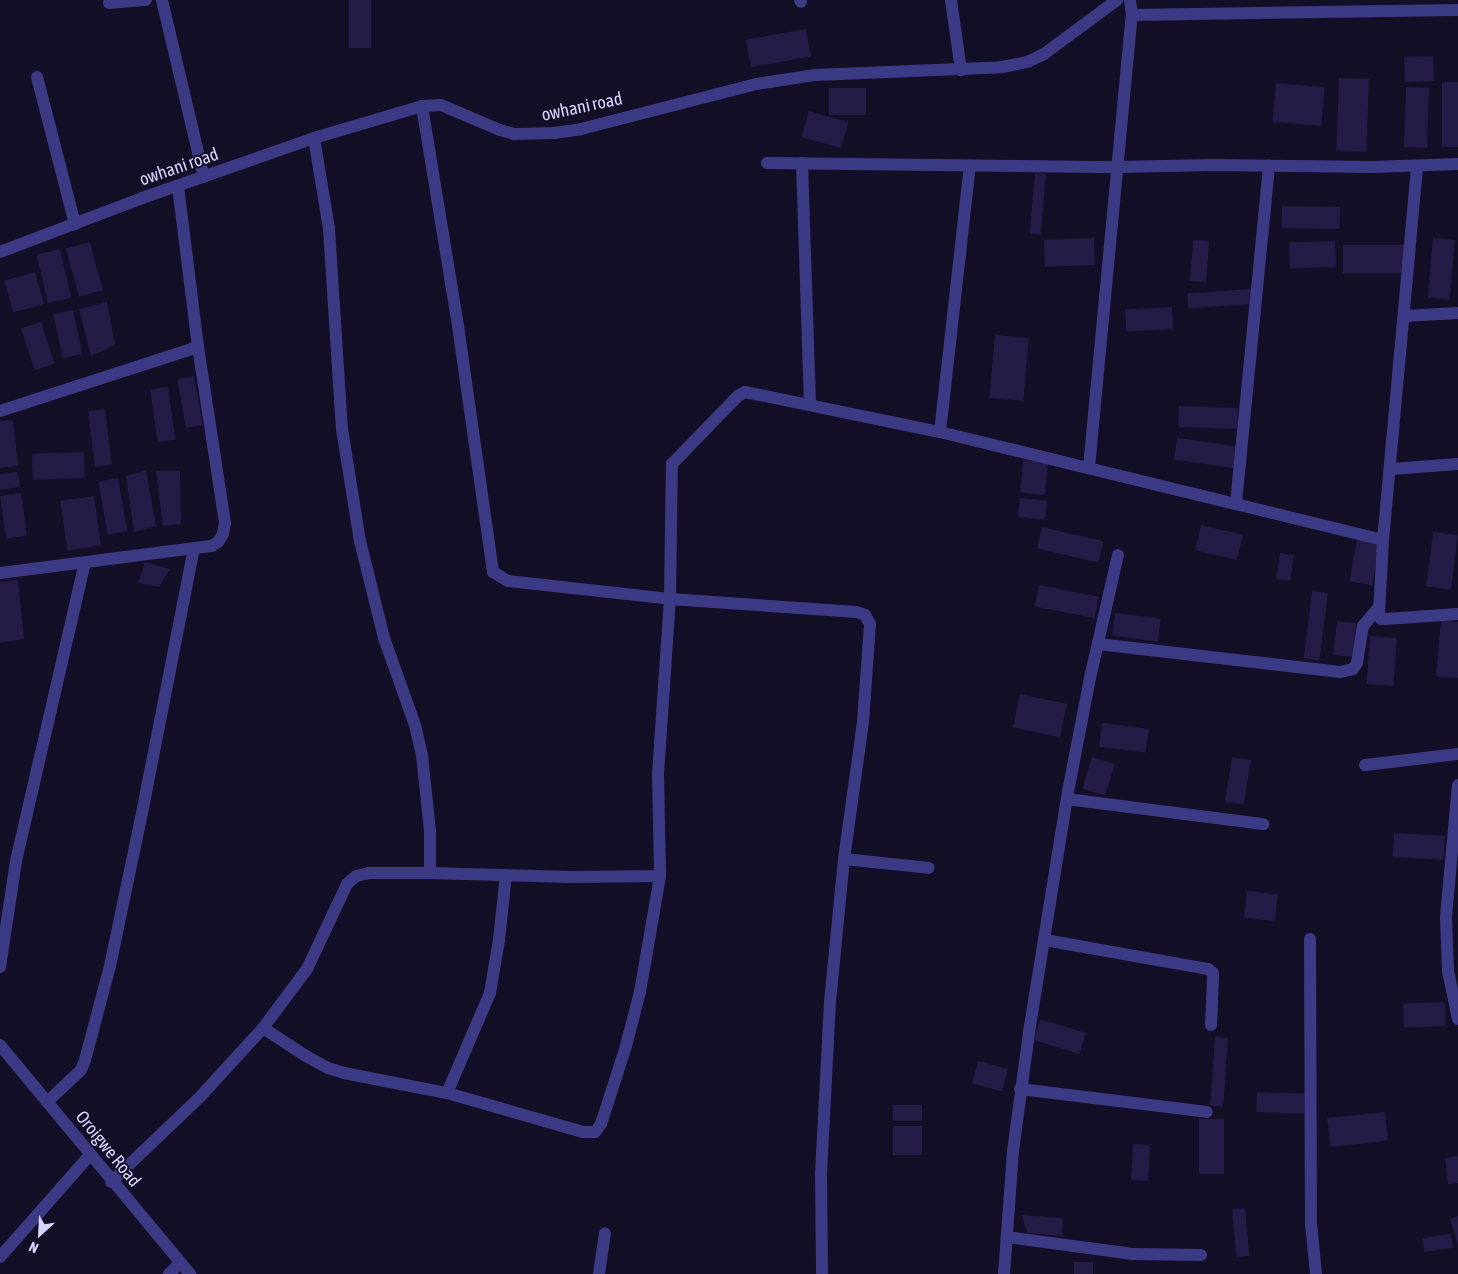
<!DOCTYPE html>
<style>
body{margin:0}
#map{position:relative;width:1458px;height:1274px;overflow:hidden;background:#130f26;font-family:"Asap Condensed",sans-serif}
div>[style]{position:absolute}
.building>*{inset:0;background:#241b47;transform-origin:0 0}
.minor>*{height:12px;margin:-6px;padding:0 6px;transform-origin:6px;border-radius:6px;background:#3d3a85}
span{translate:-50% -50%;white-space:nowrap;text-align:center;line-height:1.15;-webkit-text-stroke:4px #130f26;paint-order:stroke}
.street-label{font-size:18px;color:#d9d4ff}
.north{position:absolute;left:15px;top:1209px;width:50px;height:50px;-webkit-text-stroke:4px #130f26;paint-order:stroke;rotate:205deg;font-size:14px;font-weight:700;line-height:20px;text-align:center;color:#d9d4ff}
.north::after{content:'';display:block;margin:auto;width:18px;height:22px;background:#d9d4ff;clip-path:polygon(50% 0,100% 100%,50% 72%,0 100%)}
</style>
<div id="map">
<div class="building">
<i style="left:349px;top:0;width:22px;height:48px"></i>
<i style="left:806px;top:29px;width:28px;height:61px;rotate:80deg"></i>
<i style="left:1433px;top:56px;width:25px;height:29px;rotate:88deg"></i>
<i style="left:1339px;top:78px;width:30px;height:73px;rotate:2deg"></i>
<i style="left:1442px;top:82px;width:16px;height:65px"></i>
<i style="left:1276px;top:83px;width:49px;height:39px;rotate:5deg"></i>
<i style="left:1406px;top:87px;width:23px;height:60px;rotate:2deg"></i>
<i style="left:829px;top:88px;width:37px;height:27px"></i>
<i style="left:809px;top:111px;width:41px;height:27px;rotate:16deg"></i>
<i style="left:1035px;top:173px;width:11px;height:61px;rotate:5deg"></i>
<i style="left:1282px;top:206px;width:58px;height:22px;rotate:1deg"></i>
<i style="left:1094px;top:238px;width:27px;height:50px;rotate:88deg"></i>
<i style="left:1433px;top:238px;width:22px;height:60px;rotate:5deg"></i>
<i style="left:1193px;top:240px;width:16px;height:41px;rotate:4deg"></i>
<i style="left:1335px;top:241px;width:26px;height:46px;rotate:88deg"></i>
<i style="left:90px;top:242px;width:50px;height:25px;rotate:75deg"></i>
<i style="left:1405px;top:245px;width:28px;height:62px;rotate:90deg"></i>
<i style="left:60px;top:249px;width:50px;height:24px;rotate:77deg"></i>
<i style="left:35px;top:272px;width:33px;height:32px;rotate:74deg"></i>
<i style="left:1251px;top:289px;width:15px;height:64px;rotate:86deg"></i>
<i style="clip-path:polygon(107px 302px,115px 345px,91px 356px,79px 309px)"></i>
<i style="left:1172px;top:307px;width:22px;height:47px;rotate:87deg"></i>
<i style="left:73px;top:310px;width:45px;height:20px;rotate:78deg"></i>
<i style="left:41px;top:322px;width:44px;height:21px;rotate:72deg"></i>
<i style="left:995px;top:335px;width:34px;height:63px;rotate:5deg"></i>
<i style="left:194px;top:376px;width:50px;height:17px;rotate:80deg"></i>
<i style="left:168px;top:387px;width:53px;height:18px;rotate:82deg"></i>
<i style="left:1179px;top:406px;width:59px;height:21px;rotate:2deg"></i>
<i style="left:105px;top:409px;width:56px;height:17px;rotate:83deg"></i>
<i style="clip-path:polygon(13px 420px,18px 466px,0 468px,0 421px)"></i>
<i style="left:1177px;top:438px;width:61px;height:22px;rotate:8deg"></i>
<i style="left:84px;top:452px;width:26px;height:52px;rotate:88deg"></i>
<i style="left:1023px;top:460px;width:25px;height:33px;rotate:5deg"></i>
<i style="clip-path:polygon(146px 470px,156px 526px,134px 532px,126px 476px)"></i>
<i style="clip-path:polygon(156px 471px,180px 471px,181px 524px,163px 526px)"></i>
<i style="clip-path:polygon(18px 472px,20px 487px,0 490px,0 474px)"></i>
<i style="left:118px;top:478px;width:54px;height:20px;rotate:80deg"></i>
<i style="left:21px;top:493px;width:43px;height:21px;rotate:82deg"></i>
<i style="left:94px;top:496px;width:50px;height:34px;rotate:82deg"></i>
<i style="left:1020px;top:498px;width:27px;height:19px;rotate:6deg"></i>
<i style="left:1201px;top:525px;width:43px;height:26px;rotate:13deg"></i>
<i style="left:1042px;top:527px;width:63px;height:22px;rotate:13deg"></i>
<i style="left:1433px;top:532px;width:25px;height:55px;rotate:7deg"></i>
<i style="left:1357px;top:539px;width:23px;height:43px;rotate:10deg"></i>
<i style="left:1280px;top:553px;width:14px;height:26px;rotate:8deg"></i>
<i style="clip-path:polygon(145px 562px,170px 569px,159px 587px,138px 583px)"></i>
<i style="clip-path:polygon(18px 580px,24px 639px,0 643px,0 582px)"></i>
<i style="left:1039px;top:585px;width:61px;height:22px;rotate:11deg"></i>
<i style="left:1312px;top:591px;width:16px;height:68px;rotate:7deg"></i>
<i style="left:1115px;top:613px;width:46px;height:23px;rotate:7deg"></i>
<i style="clip-path:polygon(1441px 620px,1458px 622px,1458px 678px,1436px 677px)"></i>
<i style="left:1337px;top:621px;width:19px;height:34px;rotate:6deg"></i>
<i style="left:1370px;top:636px;width:27px;height:48px;rotate:4deg"></i>
<i style="left:1020px;top:694px;width:48px;height:34px;rotate:12deg"></i>
<i style="left:1102px;top:723px;width:47px;height:24px;rotate:7deg"></i>
<i style="left:1092px;top:757px;width:24px;height:33px;rotate:17deg"></i>
<i style="left:1232px;top:757px;width:19px;height:45px;rotate:9deg"></i>
<i style="left:1394px;top:833px;width:51px;height:24px;rotate:3deg"></i>
<i style="left:1247px;top:891px;width:31px;height:27px;rotate:6deg"></i>
<i style="left:1445px;top:1002px;width:24px;height:42px;rotate:88deg"></i>
<i style="left:1040px;top:1019px;width:48px;height:22px;rotate:17deg"></i>
<i style="left:1215px;top:1037px;width:13px;height:69px;rotate:4deg"></i>
<i style="left:978px;top:1061px;width:31px;height:23px;rotate:15deg"></i>
<i style="left:1257px;top:1092px;width:48px;height:20px;rotate:2deg"></i>
<i style="left:922px;top:1105px;width:16px;height:29px;rotate:90deg"></i>
<i style="left:1385px;top:1112px;width:29px;height:58px;rotate:84deg"></i>
<i style="left:1199px;top:1119px;width:25px;height:55px"></i>
<i style="left:893px;top:1126px;width:29px;height:29px"></i>
<i style="left:1133px;top:1144px;width:17px;height:36px;rotate:3deg"></i>
<i style="clip-path:polygon(1458px 1156px,1458px 1183px,1448px 1184px,1445px 1158px)"></i>
<i style="left:1245px;top:1208px;width:48px;height:13px;rotate:85deg"></i>
<i style="clip-path:polygon(1022px 1215px,1063px 1218px,1062px 1236px,1027px 1233px)"></i>
<i style="clip-path:polygon(1458px 1216px,1458px 1245px,1450px 1219px)"></i>
<i style="left:1451px;top:1234px;width:14px;height:29px;rotate:82deg"></i>
<i style="left:1093px;top:1262px;width:12px;height:19px;rotate:90deg"></i>
</div>
<div class="minor">
<i style="left:162px;top:0;width:182px;rotate:76.7deg"></i>
<i style="left:800px;top:0;width:2px;rotate:63deg"></i>
<i style="left:951px;top:0;width:71px;rotate:81.9deg"></i>
<i style="left:109px;top:3px;width:37px;rotate:-5deg"></i>
<i style="left:1132px;top:15px;width:326px;rotate:-0.9deg"></i>
<i style="left:37px;top:77px;width:152px;rotate:75.5deg"></i>
<i style="left:422px;top:106px;width:230px;rotate:80.7deg"></i>
<i style="left:459px;top:333px;width:241px;rotate:81.9deg"></i>
<i style="left:493px;top:572px;width:17px;rotate:31deg"></i>
<i style="left:508px;top:581px;width:163px;rotate:6.3deg"></i>
<i style="left:670px;top:599px;width:187px;rotate:4deg"></i>
<i style="left:857px;top:612px;width:9px;rotate:21deg"></i>
<i style="left:865px;top:615px;width:10px;rotate:61deg"></i>
<i style="left:870px;top:624px;width:98px;rotate:94.1deg"></i>
<i style="left:863px;top:722px;width:138px;rotate:97.9deg"></i>
<i style="left:844px;top:859px;width:144px;rotate:95.6deg"></i>
<i style="left:830px;top:1002px;width:171px;rotate:93deg"></i>
<i style="left:821px;top:1173px;width:101px;rotate:89.4deg"></i>
<i style="left:314px;top:138px;width:92px;rotate:80.6deg"></i>
<i style="left:329px;top:229px;width:200px;rotate:86.3deg"></i>
<i style="left:342px;top:429px;width:113px;rotate:80.9deg"></i>
<i style="left:360px;top:541px;width:100px;rotate:76.1deg"></i>
<i style="left:384px;top:638px;width:92px;rotate:70.4deg"></i>
<i style="left:415px;top:725px;width:31px;rotate:77deg"></i>
<i style="left:422px;top:755px;width:76px;rotate:84deg"></i>
<i style="left:430px;top:831px;width:42px;rotate:90deg"></i>
<i style="left:767px;top:163px;width:351px;rotate:0.7deg"></i>
<i style="left:1118px;top:167px;width:94px;rotate:-1.2deg"></i>
<i style="left:1212px;top:165px;width:161px;rotate:0.7deg"></i>
<i style="left:1373px;top:167px;width:85px;rotate:-2deg"></i>
<i style="left:802px;top:163px;width:241px;rotate:88.1deg"></i>
<i style="left:1417px;top:167px;width:375px;rotate:95.2deg"></i>
<i style="left:1383px;top:540px;width:75px;rotate:93.1deg"></i>
<i style="left:1379px;top:615px;width:4px;rotate:63deg"></i>
<i style="left:1381px;top:619px;width:4px"></i>
<i style="left:1385px;top:619px;width:73px;rotate:-3.9deg"></i>
<i style="left:0;top:252px;width:152px;rotate:-20.8deg"></i>
<i style="left:142px;top:198px;width:182px;rotate:-19.2deg"></i>
<i style="left:314px;top:138px;width:113px;rotate:-16.5deg"></i>
<i style="left:422px;top:106px;width:19px;rotate:-3deg"></i>
<i style="left:441px;top:105px;width:64px;rotate:23deg"></i>
<i style="left:500px;top:130px;width:15px;rotate:16deg"></i>
<i style="left:514px;top:134px;width:40px;rotate:-1.4deg"></i>
<i style="left:554px;top:133px;width:27px;rotate:-8deg"></i>
<i style="left:581px;top:129px;width:181px;rotate:-14.4deg"></i>
<i style="left:756px;top:84px;width:60px;rotate:-8.7deg"></i>
<i style="left:815px;top:75px;width:187px;rotate:-2.4deg"></i>
<i style="left:1002px;top:67px;width:25px;rotate:-11deg"></i>
<i style="left:1027px;top:62px;width:19px;rotate:-25deg"></i>
<i style="left:1044px;top:54px;width:91px;rotate:-36.5deg"></i>
<i style="left:1404px;top:316px;width:54px;rotate:-3.2deg"></i>
<i style="left:0;top:411px;width:208px;rotate:-17.9deg"></i>
<i style="left:940px;top:432px;width:268px;rotate:-83.6deg"></i>
<i style="left:1089px;top:467px;width:454px;rotate:-84.6deg"></i>
<i style="left:1132px;top:15px;width:15px;rotate:-98deg"></i>
<i style="left:1391px;top:469px;width:67px;rotate:-4.3deg"></i>
<i style="left:1236px;top:503px;width:339px;rotate:-84.4deg"></i>
<i style="left:0;top:573px;width:214px;rotate:-7.3deg"></i>
<i style="left:212px;top:546px;width:7px;rotate:-34deg"></i>
<i style="left:218px;top:542px;width:9px;rotate:-58deg"></i>
<i style="left:223px;top:534px;width:11px;rotate:-80deg"></i>
<i style="left:225px;top:523px;width:178px;rotate:-98.7deg"></i>
<i style="left:198px;top:347px;width:162px;rotate:-97.1deg"></i>
<i style="left:1098px;top:644px;width:244px;rotate:6.6deg"></i>
<i style="left:1340px;top:672px;width:13px;rotate:-13deg"></i>
<i style="left:1353px;top:669px;width:7px;rotate:-56deg"></i>
<i style="left:1357px;top:663px;width:37px;rotate:-81deg"></i>
<i style="left:1363px;top:626px;width:25px;rotate:-50deg"></i>
<i style="left:1365px;top:765px;width:94px;rotate:-6.7deg"></i>
<i style="left:1458px;top:785px;width:133px;rotate:95.2deg"></i>
<i style="left:1446px;top:917px;width:54px;rotate:87.9deg"></i>
<i style="left:1448px;top:971px;width:49px;rotate:78.2deg"></i>
<i style="left:1067px;top:799px;width:198px;rotate:7.3deg"></i>
<i style="left:844px;top:859px;width:85px;rotate:6deg"></i>
<i style="left:1310px;top:939px;width:284px;rotate:89.8deg"></i>
<i style="left:1311px;top:1223px;width:51px;rotate:84.4deg"></i>
<i style="left:1045px;top:940px;width:166px;rotate:10.1deg"></i>
<i style="left:1208px;top:969px;width:6px;rotate:39deg"></i>
<i style="left:1213px;top:973px;width:5px;rotate:90deg"></i>
<i style="left:1213px;top:978px;width:47px;rotate:92.4deg"></i>
<i style="left:0;top:967px;width:107px;rotate:-81.4deg"></i>
<i style="left:16px;top:861px;width:306px;rotate:-77deg"></i>
<i style="left:263px;top:1028px;width:51px;rotate:33.1deg"></i>
<i style="left:306px;top:1056px;width:25px;rotate:29deg"></i>
<i style="left:328px;top:1068px;width:17px;rotate:17deg"></i>
<i style="left:344px;top:1073px;width:105px;rotate:11deg"></i>
<i style="left:447px;top:1093px;width:141px;rotate:16deg"></i>
<i style="left:583px;top:1132px;width:12px"></i>
<i style="left:595px;top:1132px;width:10px;rotate:-53deg"></i>
<i style="left:601px;top:1124px;width:82px;rotate:-72.2deg"></i>
<i style="left:626px;top:1046px;width:56px;rotate:-75.5deg"></i>
<i style="left:640px;top:992px;width:118px;rotate:-80.2deg"></i>
<i style="left:660px;top:876px;width:102px;rotate:-91.1deg"></i>
<i style="left:658px;top:774px;width:175px;rotate:-86.1deg"></i>
<i style="left:670px;top:599px;width:135px;rotate:-89.2deg"></i>
<i style="left:672px;top:464px;width:95px;rotate:-45.9deg"></i>
<i style="left:738px;top:396px;width:8px;rotate:-30deg"></i>
<i style="left:745px;top:392px;width:199px;rotate:11.6deg"></i>
<i style="left:940px;top:432px;width:456px;rotate:13.7deg"></i>
<i style="left:0;top:1045px;width:298px;rotate:50.3deg"></i>
<i style="left:1020px;top:1089px;width:188px;rotate:7deg"></i>
<i style="left:447px;top:1093px;width:109px;rotate:-66.7deg"></i>
<i style="left:490px;top:993px;width:54px;rotate:-80.4deg"></i>
<i style="left:499px;top:940px;width:65px;rotate:-83.9deg"></i>
<i style="left:47px;top:1102px;width:47px;rotate:-43.3deg"></i>
<i style="left:81px;top:1070px;width:11px;rotate:-68deg"></i>
<i style="left:85px;top:1060px;width:97px;rotate:-75.1deg"></i>
<i style="left:110px;top:966px;width:151px;rotate:-78.2deg"></i>
<i style="left:141px;top:818px;width:274px;rotate:-78.9deg"></i>
<i style="left:111px;top:1182px;width:123px;rotate:-43.7deg"></i>
<i style="left:200px;top:1097px;width:93px;rotate:-47.6deg"></i>
<i style="left:263px;top:1028px;width:74px;rotate:-53.3deg"></i>
<i style="left:307px;top:969px;width:94px;rotate:-64.8deg"></i>
<i style="left:347px;top:884px;width:12px;rotate:-42deg"></i>
<i style="left:356px;top:876px;width:13px;rotate:-13deg"></i>
<i style="left:369px;top:873px;width:61px"></i>
<i style="left:430px;top:873px;width:143px;rotate:1.6deg"></i>
<i style="left:573px;top:877px;width:87px;rotate:-0.7deg"></i>
<i style="left:1007px;top:1237px;width:127px;rotate:7.7deg"></i>
<i style="left:1133px;top:1254px;width:68px;rotate:0.8deg"></i>
<i style="left:0;top:1257px;width:136px;rotate:-48.6deg"></i>
<i style="left:169px;top:1274px;width:16px;rotate:-45deg"></i>
<i style="left:599px;top:1274px;width:41px;rotate:-81.7deg"></i>
<i style="left:1004px;top:1274px;width:123px;rotate:-85.8deg"></i>
<i style="left:1013px;top:1151px;width:126px;rotate:-82.3deg"></i>
<i style="left:1030px;top:1026px;width:237px;rotate:-80.8deg"></i>
<i style="left:1068px;top:792px;width:116px;rotate:-79.1deg"></i>
<i style="left:1090px;top:678px;width:126px;rotate:-77.2deg"></i>
</div>
<div class="street-label">
<span style="left:582px;top:107px;rotate:-12deg">owhani road</span>
<span style="left:179px;top:167px;rotate:-19deg">owhani road</span>
<span style="left:108px;top:1149px;rotate:51deg">Oroigwe Road</span>
</div>
<div class="north">N</div>
</div>
